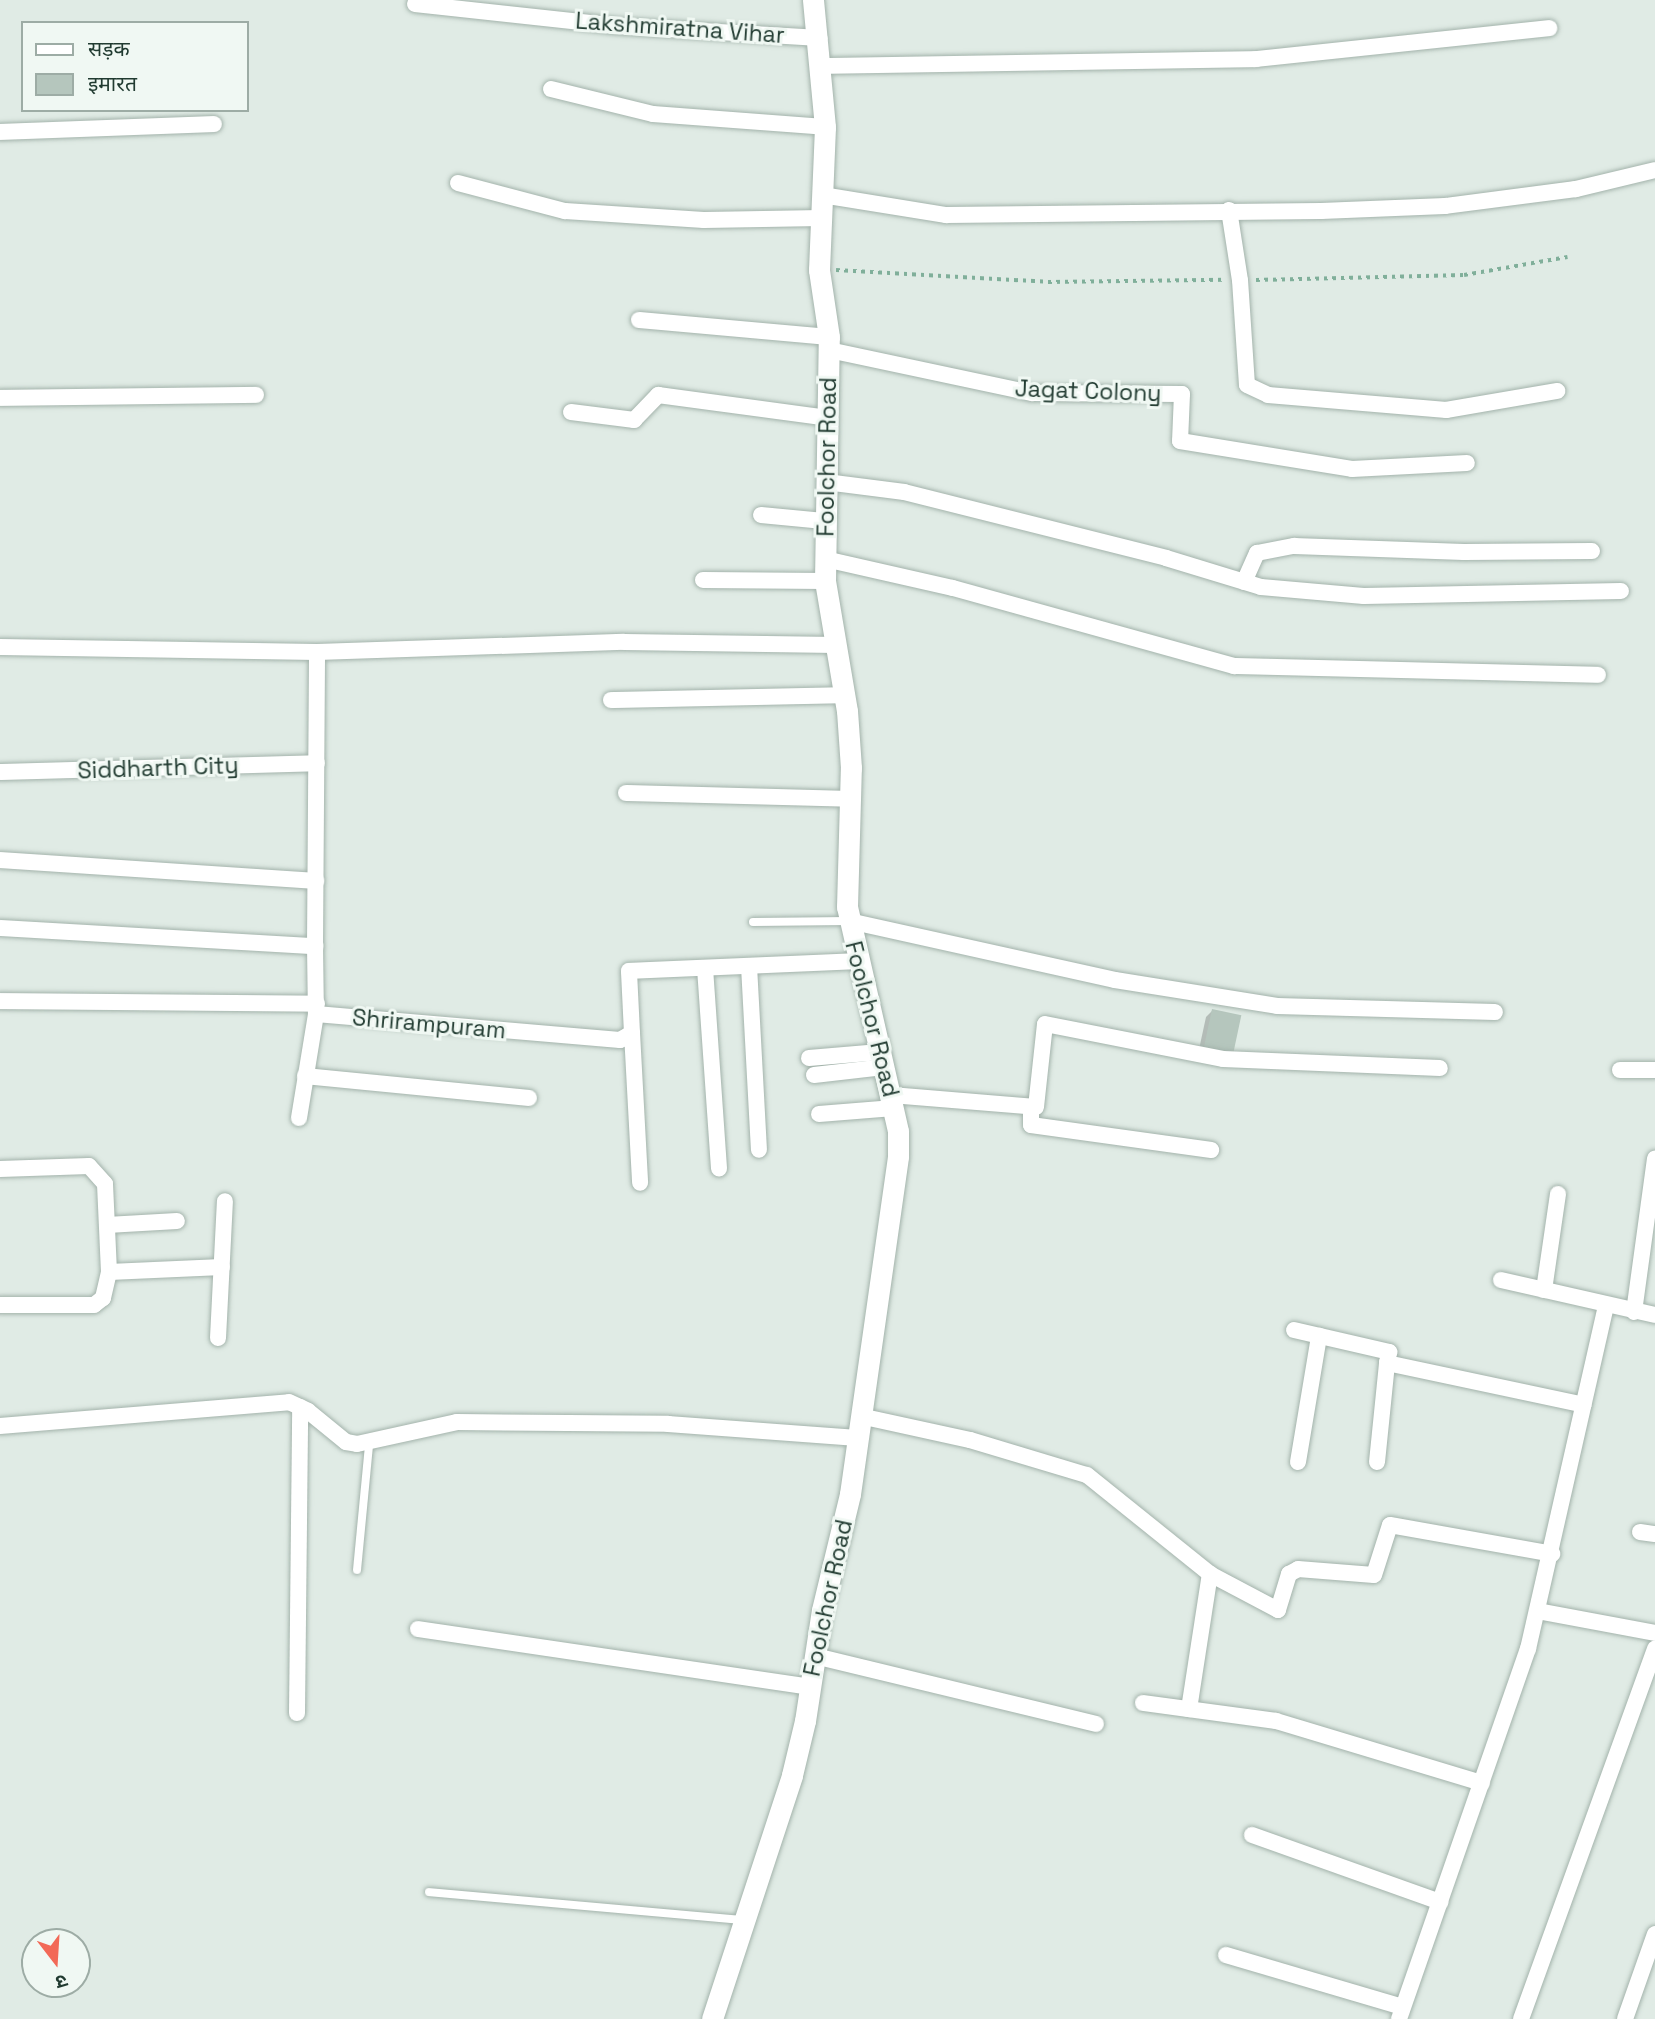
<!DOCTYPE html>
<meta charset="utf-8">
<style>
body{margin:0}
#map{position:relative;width:1655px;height:2019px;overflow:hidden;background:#e0ebe5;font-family:"Space Grotesk","Noto Sans Devanagari",sans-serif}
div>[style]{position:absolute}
.shadow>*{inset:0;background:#0003}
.building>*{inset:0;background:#b5c6bd;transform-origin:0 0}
.path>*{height:3.5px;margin-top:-1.75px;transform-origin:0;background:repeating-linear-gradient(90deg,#80af9a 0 3.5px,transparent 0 8.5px)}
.roads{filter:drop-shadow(0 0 2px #a3b3ab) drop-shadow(0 0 2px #a3b3ab)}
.lane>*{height:8px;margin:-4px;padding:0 4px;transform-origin:4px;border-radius:4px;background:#fff}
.street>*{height:16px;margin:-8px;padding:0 8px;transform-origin:8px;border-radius:8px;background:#fff}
.secondary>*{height:21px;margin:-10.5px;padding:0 10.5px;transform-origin:10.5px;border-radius:10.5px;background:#fff}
span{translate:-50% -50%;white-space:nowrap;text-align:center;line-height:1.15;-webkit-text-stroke:6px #f0f8f3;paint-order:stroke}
.street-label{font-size:23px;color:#213b31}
.legend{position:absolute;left:21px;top:21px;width:228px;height:91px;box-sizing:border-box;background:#f0f8f3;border:2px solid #9daca5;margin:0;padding:9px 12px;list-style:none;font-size:21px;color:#213b31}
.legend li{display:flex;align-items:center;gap:14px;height:35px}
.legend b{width:35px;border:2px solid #9daca5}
.north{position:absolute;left:21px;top:1928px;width:70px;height:70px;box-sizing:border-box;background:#f0f8f3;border:2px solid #9daca5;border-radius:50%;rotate:163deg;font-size:19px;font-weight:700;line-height:28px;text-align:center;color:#213b31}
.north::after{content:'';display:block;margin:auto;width:24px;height:32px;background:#f26957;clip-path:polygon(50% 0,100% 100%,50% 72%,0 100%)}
</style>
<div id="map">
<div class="shadow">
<i style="clip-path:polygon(1213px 1010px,1231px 1053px,1198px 1054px,1206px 1017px)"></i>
</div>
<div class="building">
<i style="left:1212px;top:1009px;width:30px;height:39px;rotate:12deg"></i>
</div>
<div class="path">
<i style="left:836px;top:270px;width:212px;rotate:3.2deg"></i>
<i style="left:1048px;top:282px;width:176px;rotate:-0.7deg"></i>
<i style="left:1256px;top:280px;width:208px;rotate:-1.4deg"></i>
<i style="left:1464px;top:275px;width:105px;rotate:-9.9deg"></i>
</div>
<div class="roads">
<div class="lane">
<i style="left:753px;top:922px;width:96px;rotate:-0.6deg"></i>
<i style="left:357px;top:1570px;width:126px;rotate:-84.5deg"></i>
<i style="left:429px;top:1892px;width:313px;rotate:5.1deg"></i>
</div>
<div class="street">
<i style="left:415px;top:4px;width:204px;rotate:6.2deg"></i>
<i style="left:618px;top:26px;width:202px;rotate:3.4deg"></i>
<i style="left:822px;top:66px;width:434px;rotate:-0.9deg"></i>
<i style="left:1256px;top:59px;width:295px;rotate:-6deg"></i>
<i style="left:551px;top:89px;width:105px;rotate:13.8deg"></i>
<i style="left:653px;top:114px;width:172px;rotate:4.3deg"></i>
<i style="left:0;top:132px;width:214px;rotate:-2.1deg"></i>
<i style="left:458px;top:183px;width:111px;rotate:14.7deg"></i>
<i style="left:565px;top:211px;width:139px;rotate:3.7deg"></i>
<i style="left:704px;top:220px;width:118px;rotate:-1deg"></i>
<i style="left:822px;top:195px;width:126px;rotate:9.2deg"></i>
<i style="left:946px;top:215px;width:375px;rotate:-0.6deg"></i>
<i style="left:1321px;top:211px;width:124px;rotate:-2.3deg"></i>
<i style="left:1445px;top:206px;width:132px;rotate:-7.4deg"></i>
<i style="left:1576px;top:189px;width:81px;rotate:-13.5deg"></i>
<i style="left:1229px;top:210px;width:71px;rotate:81.1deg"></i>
<i style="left:1240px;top:280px;width:105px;rotate:86.2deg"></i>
<i style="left:1247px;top:385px;width:23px;rotate:25deg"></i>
<i style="left:1268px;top:395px;width:179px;rotate:4.8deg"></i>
<i style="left:1446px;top:410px;width:113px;rotate:-9.7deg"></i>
<i style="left:639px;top:320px;width:191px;rotate:5.1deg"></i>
<i style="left:829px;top:350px;width:208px;rotate:12deg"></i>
<i style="left:1032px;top:393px;width:150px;rotate:0.4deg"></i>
<i style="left:1182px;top:394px;width:47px;rotate:92.4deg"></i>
<i style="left:1180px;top:441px;width:174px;rotate:9.2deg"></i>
<i style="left:1352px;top:469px;width:115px;rotate:-3deg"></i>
<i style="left:0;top:398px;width:256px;rotate:-0.7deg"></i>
<i style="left:571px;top:412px;width:64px;rotate:7.2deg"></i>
<i style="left:634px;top:420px;width:35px;rotate:-46deg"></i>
<i style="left:658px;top:395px;width:173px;rotate:7.7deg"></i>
<i style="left:826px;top:482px;width:79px;rotate:7.3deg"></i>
<i style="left:904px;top:492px;width:270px;rotate:14.1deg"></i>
<i style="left:1166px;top:558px;width:99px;rotate:17deg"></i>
<i style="left:1261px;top:587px;width:103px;rotate:5deg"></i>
<i style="left:1364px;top:596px;width:257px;rotate:-1.1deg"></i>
<i style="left:761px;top:515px;width:63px;rotate:5.4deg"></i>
<i style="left:825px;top:559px;width:131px;rotate:12.8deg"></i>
<i style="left:953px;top:588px;width:292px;rotate:15.5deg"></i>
<i style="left:1234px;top:666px;width:364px;rotate:1.4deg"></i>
<i style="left:703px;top:580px;width:122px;rotate:0.5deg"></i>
<i style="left:1244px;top:582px;width:32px;rotate:-66deg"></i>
<i style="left:1257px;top:553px;width:38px;rotate:-11deg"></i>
<i style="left:1294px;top:546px;width:170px;rotate:2deg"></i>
<i style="left:1464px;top:552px;width:128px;rotate:-0.4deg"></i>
<i style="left:0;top:647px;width:317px;rotate:0.9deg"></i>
<i style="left:317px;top:652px;width:307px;rotate:-1.9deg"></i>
<i style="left:624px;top:642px;width:212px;rotate:0.8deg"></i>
<i style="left:611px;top:700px;width:233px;rotate:-1.2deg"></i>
<i style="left:0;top:772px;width:317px;rotate:-1.6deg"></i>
<i style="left:626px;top:793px;width:226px;rotate:1.5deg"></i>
<i style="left:0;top:860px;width:317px;rotate:3.8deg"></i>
<i style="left:849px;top:921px;width:272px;rotate:12.5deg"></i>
<i style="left:1115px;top:980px;width:164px;rotate:9.1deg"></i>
<i style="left:1277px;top:1006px;width:218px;rotate:1.6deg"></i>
<i style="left:0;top:928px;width:316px;rotate:3.3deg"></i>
<i style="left:315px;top:946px;width:68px;rotate:89.2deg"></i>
<i style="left:316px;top:1014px;width:305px;rotate:4.9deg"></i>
<i style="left:620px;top:1040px;width:14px;rotate:-30deg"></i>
<i style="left:632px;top:1033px;width:62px;rotate:-92.8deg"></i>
<i style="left:629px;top:971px;width:229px;rotate:-2.5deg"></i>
<i style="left:315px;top:946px;width:294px;rotate:-89.6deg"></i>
<i style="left:749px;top:966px;width:184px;rotate:86.9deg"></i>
<i style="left:705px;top:968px;width:201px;rotate:86deg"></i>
<i style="left:0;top:1001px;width:317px;rotate:0.5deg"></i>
<i style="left:632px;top:1033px;width:150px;rotate:86.9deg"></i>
<i style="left:809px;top:1058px;width:71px;rotate:-4.8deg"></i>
<i style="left:1620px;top:1070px;width:35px"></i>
<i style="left:814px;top:1075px;width:70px;rotate:-6.5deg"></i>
<i style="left:305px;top:1076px;width:225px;rotate:5.6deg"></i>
<i style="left:891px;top:1095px;width:145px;rotate:4.7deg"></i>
<i style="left:1036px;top:1107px;width:83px;rotate:-83.8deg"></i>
<i style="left:1045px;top:1024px;width:181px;rotate:11.1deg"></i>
<i style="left:1223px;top:1059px;width:217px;rotate:2.4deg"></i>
<i style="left:1031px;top:1107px;width:18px;rotate:90deg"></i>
<i style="left:1031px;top:1125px;width:182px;rotate:7.9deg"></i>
<i style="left:819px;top:1114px;width:75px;rotate:-4.6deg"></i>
<i style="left:299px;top:1118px;width:105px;rotate:-80.7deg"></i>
<i style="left:0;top:1169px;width:89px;rotate:-1.9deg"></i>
<i style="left:89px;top:1166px;width:24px;rotate:48deg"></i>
<i style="left:105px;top:1184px;width:88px;rotate:87.4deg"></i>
<i style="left:109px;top:1272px;width:27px;rotate:103deg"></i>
<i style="left:103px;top:1298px;width:11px;rotate:142deg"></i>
<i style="left:94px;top:1305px;width:94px;rotate:180deg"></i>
<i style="left:107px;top:1225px;width:70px;rotate:-3.3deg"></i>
<i style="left:109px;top:1272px;width:113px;rotate:-2.5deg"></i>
<i style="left:1501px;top:1280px;width:158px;rotate:12.8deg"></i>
<i style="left:1544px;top:1290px;width:97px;rotate:-81.7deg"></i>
<i style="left:1634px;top:1312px;width:155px;rotate:-82.2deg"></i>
<i style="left:1294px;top:1330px;width:98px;rotate:13deg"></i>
<i style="left:1389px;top:1352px;width:11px;rotate:100deg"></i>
<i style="left:1387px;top:1363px;width:201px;rotate:12deg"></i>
<i style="left:218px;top:1338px;width:137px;rotate:-87.1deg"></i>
<i style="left:860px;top:1416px;width:113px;rotate:12.3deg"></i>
<i style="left:970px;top:1440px;width:122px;rotate:16.7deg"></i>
<i style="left:1087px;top:1475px;width:158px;rotate:38.8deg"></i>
<i style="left:1210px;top:1574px;width:77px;rotate:27.9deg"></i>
<i style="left:1278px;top:1610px;width:38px;rotate:-73deg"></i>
<i style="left:1289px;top:1574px;width:10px;rotate:-29deg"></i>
<i style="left:1298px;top:1569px;width:76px;rotate:4.5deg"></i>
<i style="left:1374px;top:1575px;width:52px;rotate:-72.3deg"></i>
<i style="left:1390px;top:1525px;width:165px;rotate:10.1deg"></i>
<i style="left:0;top:1426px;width:290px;rotate:-4.7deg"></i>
<i style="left:289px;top:1402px;width:21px;rotate:25deg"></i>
<i style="left:308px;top:1411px;width:49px;rotate:39.2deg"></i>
<i style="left:346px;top:1442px;width:11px;rotate:10deg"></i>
<i style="left:357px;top:1444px;width:102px;rotate:-12.4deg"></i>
<i style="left:457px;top:1422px;width:211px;rotate:0.5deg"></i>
<i style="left:668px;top:1424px;width:190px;rotate:4.2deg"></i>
<i style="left:1298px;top:1462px;width:128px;rotate:-80.5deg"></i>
<i style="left:1377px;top:1462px;width:100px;rotate:-84.2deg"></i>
<i style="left:1640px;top:1532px;width:15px;rotate:8deg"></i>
<i style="left:1538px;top:1611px;width:119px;rotate:10.6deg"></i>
<i style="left:418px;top:1629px;width:396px;rotate:8.4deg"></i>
<i style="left:815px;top:1656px;width:289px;rotate:13.6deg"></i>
<i style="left:1143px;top:1703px;width:134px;rotate:7.7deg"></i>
<i style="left:1276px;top:1721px;width:215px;rotate:16.8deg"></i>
<i style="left:1189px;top:1709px;width:137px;rotate:-81.2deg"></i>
<i style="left:297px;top:1713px;width:306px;rotate:-89.4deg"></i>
<i style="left:1252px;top:1835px;width:200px;rotate:19.6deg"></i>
<i style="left:1226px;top:1955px;width:184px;rotate:16.4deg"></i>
<i style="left:1399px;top:2019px;width:392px;rotate:-70.8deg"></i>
<i style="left:1528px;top:1649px;width:351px;rotate:-77.2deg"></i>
<i style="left:1521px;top:2019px;width:394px;rotate:-70.1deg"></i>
<i style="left:1625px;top:2019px;width:90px;rotate:-70.6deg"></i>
</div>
<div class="secondary">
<i style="left:712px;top:2019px;width:257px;rotate:-71.8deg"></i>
<i style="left:792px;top:1775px;width:56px;rotate:-76.5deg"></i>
<i style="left:805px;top:1721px;width:112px;rotate:-81.3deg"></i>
<i style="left:822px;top:1610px;width:119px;rotate:-76.4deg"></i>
<i style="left:850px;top:1494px;width:341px;rotate:-81.9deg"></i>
<i style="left:898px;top:1156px;width:25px;rotate:-90deg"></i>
<i style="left:898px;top:1131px;width:230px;rotate:-102.8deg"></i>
<i style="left:847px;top:907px;width:139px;rotate:-88.4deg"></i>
<i style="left:851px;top:768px;width:57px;rotate:-94deg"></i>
<i style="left:847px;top:711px;width:132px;rotate:-99.6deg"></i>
<i style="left:825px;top:581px;width:244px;rotate:-89.1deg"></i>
<i style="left:829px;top:337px;width:68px;rotate:-98.5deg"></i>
<i style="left:819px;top:270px;width:143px;rotate:-87.6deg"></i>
<i style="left:825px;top:127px;width:128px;rotate:-95.4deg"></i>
</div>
</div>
<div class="street-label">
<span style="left:680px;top:28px;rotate:4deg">Lakshmiratna Vihar</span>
<span style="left:1088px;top:391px;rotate:2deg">Jagat Colony</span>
<span style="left:827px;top:457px;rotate:-89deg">Foolchor Road</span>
<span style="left:158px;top:768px;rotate:-2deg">Siddharth City</span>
<span style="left:872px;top:1019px;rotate:76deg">Foolchor Road</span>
<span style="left:429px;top:1024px;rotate:5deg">Shrirampuram</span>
<span style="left:828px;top:1598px;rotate:-78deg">Foolchor Road</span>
</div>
<ul class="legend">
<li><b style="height:9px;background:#fff"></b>सड़क</li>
<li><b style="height:19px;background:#b5c6bd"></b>इमारत</li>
</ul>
<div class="north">उ</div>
</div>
